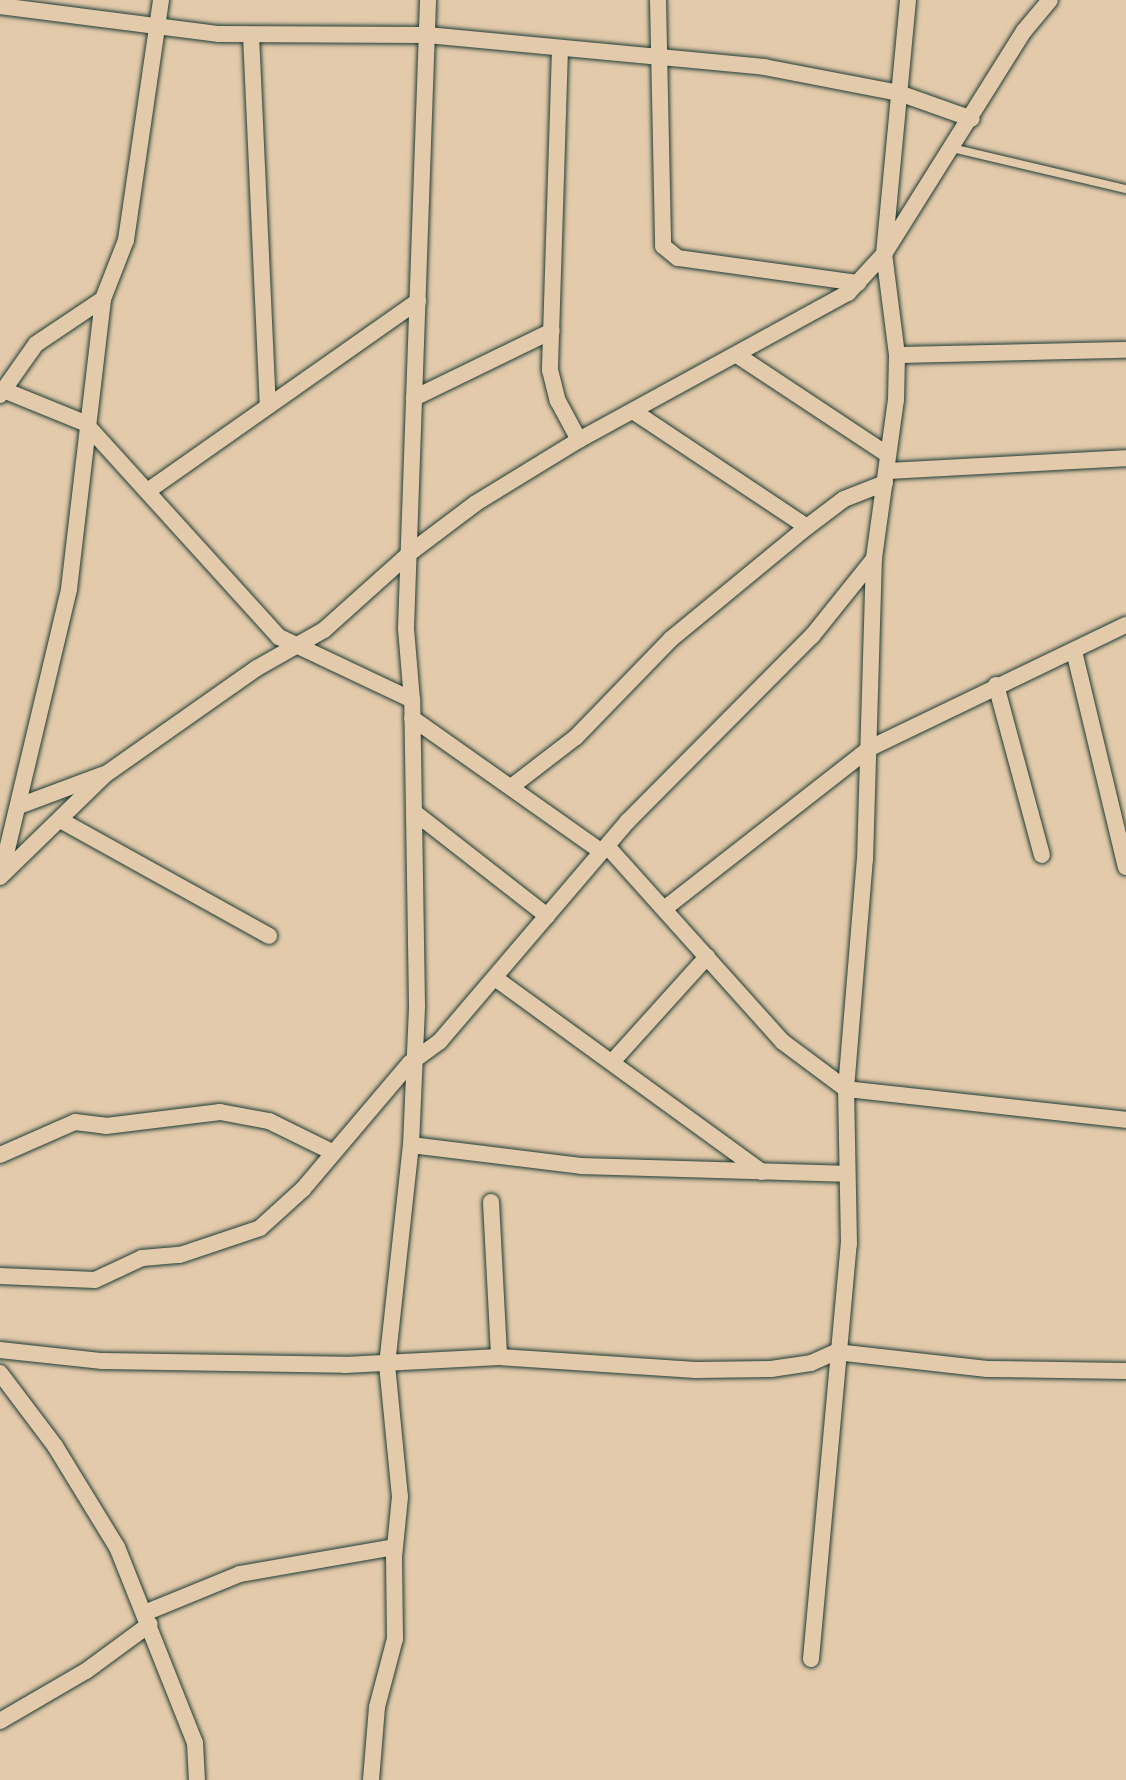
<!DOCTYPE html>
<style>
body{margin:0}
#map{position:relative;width:1126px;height:1780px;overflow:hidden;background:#e3caab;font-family:Kalam,sans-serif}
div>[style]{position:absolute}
.roads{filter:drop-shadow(0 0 2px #1f3d34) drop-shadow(0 0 2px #1f3d34)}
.service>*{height:8px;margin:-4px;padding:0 4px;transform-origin:4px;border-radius:4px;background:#e3caab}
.minor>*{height:16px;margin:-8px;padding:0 8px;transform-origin:8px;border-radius:8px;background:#e3caab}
span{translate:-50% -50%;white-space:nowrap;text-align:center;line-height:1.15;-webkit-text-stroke:4.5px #e3caab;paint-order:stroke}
</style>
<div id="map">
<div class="roads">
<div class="service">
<i style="left:952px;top:148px;width:179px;rotate:13.3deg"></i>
</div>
<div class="minor">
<i style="left:658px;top:0;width:246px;rotate:88.8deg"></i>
<i style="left:663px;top:246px;width:19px;rotate:39deg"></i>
<i style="left:678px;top:258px;width:182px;rotate:7.9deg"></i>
<i style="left:0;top:6px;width:221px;rotate:7.3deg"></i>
<i style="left:219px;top:34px;width:208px;rotate:0.3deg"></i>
<i style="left:427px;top:35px;width:339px;rotate:5.4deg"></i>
<i style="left:764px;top:67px;width:137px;rotate:10.9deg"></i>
<i style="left:899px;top:93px;width:77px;rotate:19.6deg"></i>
<i style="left:251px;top:35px;width:371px;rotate:87.4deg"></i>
<i style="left:560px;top:49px;width:321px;rotate:91.8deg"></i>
<i style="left:550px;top:370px;width:32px;rotate:76deg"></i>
<i style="left:558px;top:401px;width:44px;rotate:61.7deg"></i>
<i style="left:737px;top:355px;width:181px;rotate:33.5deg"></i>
<i style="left:897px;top:355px;width:229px;rotate:-1.3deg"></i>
<i style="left:6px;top:391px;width:85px;rotate:22.1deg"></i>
<i style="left:85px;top:423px;width:289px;rotate:47.8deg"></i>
<i style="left:279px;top:637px;width:147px;rotate:25.3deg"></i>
<i style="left:0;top:395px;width:62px;rotate:-54.8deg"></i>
<i style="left:36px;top:344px;width:81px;rotate:-33.9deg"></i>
<i style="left:414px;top:398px;width:153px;rotate:-25.9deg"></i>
<i style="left:633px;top:411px;width:209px;rotate:33.7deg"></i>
<i style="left:887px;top:471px;width:239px;rotate:-3.1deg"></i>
<i style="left:149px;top:490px;width:329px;rotate:-35.1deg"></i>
<i style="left:1074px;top:651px;width:222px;rotate:76.5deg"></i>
<i style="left:996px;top:685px;width:176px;rotate:74.9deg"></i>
<i style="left:412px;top:718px;width:232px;rotate:35.2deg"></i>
<i style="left:511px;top:787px;width:82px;rotate:-37.6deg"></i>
<i style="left:576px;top:737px;width:136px;rotate:-45.9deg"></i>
<i style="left:671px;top:639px;width:176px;rotate:-39.5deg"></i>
<i style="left:807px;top:527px;width:46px;rotate:-37.1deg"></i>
<i style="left:844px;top:499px;width:44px;rotate:-21.3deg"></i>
<i style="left:19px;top:806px;width:89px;rotate:-20.5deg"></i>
<i style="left:414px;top:812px;width:169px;rotate:38deg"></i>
<i style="left:60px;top:820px;width:239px;rotate:29deg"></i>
<i style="left:607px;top:846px;width:263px;rotate:48.1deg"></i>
<i style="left:783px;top:1042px;width:79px;rotate:36.7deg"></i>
<i style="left:846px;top:1089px;width:282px;rotate:6.3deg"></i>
<i style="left:1px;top:875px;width:294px;rotate:-76.6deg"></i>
<i style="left:69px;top:589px;width:292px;rotate:-83.3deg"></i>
<i style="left:103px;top:299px;width:63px;rotate:-68.7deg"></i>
<i style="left:126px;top:240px;width:243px;rotate:-81.7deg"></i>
<i style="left:0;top:877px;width:148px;rotate:-44.2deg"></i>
<i style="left:106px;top:774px;width:184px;rotate:-35.1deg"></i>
<i style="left:257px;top:668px;width:77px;rotate:-29.6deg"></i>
<i style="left:324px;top:630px;width:117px;rotate:-41.9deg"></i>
<i style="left:411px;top:552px;width:81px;rotate:-37deg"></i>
<i style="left:476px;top:503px;width:121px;rotate:-31.5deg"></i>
<i style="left:579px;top:440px;width:307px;rotate:-28.7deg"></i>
<i style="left:848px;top:293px;width:53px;rotate:-47.3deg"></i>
<i style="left:884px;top:254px;width:263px;rotate:-57.9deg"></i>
<i style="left:1024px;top:31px;width:40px;rotate:-50deg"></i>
<i style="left:664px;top:909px;width:261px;rotate:-38deg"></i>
<i style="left:870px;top:748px;width:284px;rotate:-25.7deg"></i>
<i style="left:495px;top:978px;width:330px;rotate:36deg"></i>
<i style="left:612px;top:1062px;width:142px;rotate:-47.9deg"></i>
<i style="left:411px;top:1145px;width:171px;rotate:7deg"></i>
<i style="left:581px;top:1166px;width:263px;rotate:1.7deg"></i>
<i style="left:0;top:1155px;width:82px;rotate:-23.7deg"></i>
<i style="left:75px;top:1122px;width:31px;rotate:7deg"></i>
<i style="left:106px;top:1126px;width:115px;rotate:-7deg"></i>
<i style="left:220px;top:1112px;width:50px;rotate:10.4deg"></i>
<i style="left:269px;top:1121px;width:70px;rotate:26.2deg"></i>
<i style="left:491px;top:1202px;width:155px;rotate:87deg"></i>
<i style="left:0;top:1276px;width:95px;rotate:2.4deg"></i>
<i style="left:95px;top:1280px;width:52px;rotate:-25.1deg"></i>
<i style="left:142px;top:1258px;width:38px;rotate:-5deg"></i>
<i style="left:180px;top:1255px;width:84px;rotate:-18.6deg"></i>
<i style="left:260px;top:1228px;width:58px;rotate:-42.2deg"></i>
<i style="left:303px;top:1189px;width:165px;rotate:-49.7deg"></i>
<i style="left:410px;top:1063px;width:37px;rotate:-36deg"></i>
<i style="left:440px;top:1041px;width:289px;rotate:-49.5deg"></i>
<i style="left:628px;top:821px;width:261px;rotate:-45.2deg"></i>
<i style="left:812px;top:636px;width:99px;rotate:-51.2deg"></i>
<i style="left:0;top:1350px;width:103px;rotate:6.2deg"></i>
<i style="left:102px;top:1361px;width:243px;rotate:0.9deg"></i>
<i style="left:345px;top:1365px;width:154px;rotate:-3deg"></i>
<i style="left:499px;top:1357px;width:197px;rotate:3.8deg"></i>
<i style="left:696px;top:1370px;width:75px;rotate:-0.8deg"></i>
<i style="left:771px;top:1369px;width:40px;rotate:-8.5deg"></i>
<i style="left:811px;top:1363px;width:27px;rotate:-24deg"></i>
<i style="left:836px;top:1352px;width:152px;rotate:6.4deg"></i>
<i style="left:987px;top:1369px;width:139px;rotate:0.8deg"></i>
<i style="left:0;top:1373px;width:91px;rotate:53deg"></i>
<i style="left:55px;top:1446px;width:119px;rotate:58.5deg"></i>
<i style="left:117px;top:1547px;width:211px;rotate:68.3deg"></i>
<i style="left:195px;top:1743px;width:37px;rotate:87deg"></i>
<i style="left:147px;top:1612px;width:100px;rotate:-22.2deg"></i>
<i style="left:240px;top:1574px;width:157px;rotate:-9.9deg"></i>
<i style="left:811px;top:1659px;width:417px;rotate:-84.8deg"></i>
<i style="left:849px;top:1244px;width:155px;rotate:-91.1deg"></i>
<i style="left:846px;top:1089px;width:230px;rotate:-85.3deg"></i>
<i style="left:865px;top:860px;width:302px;rotate:-88.3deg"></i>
<i style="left:874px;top:558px;width:160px;rotate:-82.1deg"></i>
<i style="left:896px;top:400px;width:45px;rotate:-88.7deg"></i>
<i style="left:897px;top:355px;width:102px;rotate:-97.3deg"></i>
<i style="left:884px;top:254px;width:255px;rotate:-84.6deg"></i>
<i style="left:0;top:1721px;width:99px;rotate:-30.2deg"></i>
<i style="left:86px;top:1671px;width:79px;rotate:-36.3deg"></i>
<i style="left:371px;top:1780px;width:73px;rotate:-85.3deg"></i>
<i style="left:377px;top:1707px;width:70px;rotate:-75.2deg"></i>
<i style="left:395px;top:1639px;width:82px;rotate:-90.7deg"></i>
<i style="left:394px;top:1557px;width:60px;rotate:-84.3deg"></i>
<i style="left:400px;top:1497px;width:133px;rotate:-95.6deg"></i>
<i style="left:387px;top:1365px;width:221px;rotate:-83.8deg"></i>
<i style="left:411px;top:1145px;width:140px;rotate:-87.5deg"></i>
<i style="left:417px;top:1005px;width:305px;rotate:-90.9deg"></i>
<i style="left:412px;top:700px;width:72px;rotate:-94.8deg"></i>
<i style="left:406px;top:628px;width:628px;rotate:-87.99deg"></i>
</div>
</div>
</div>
